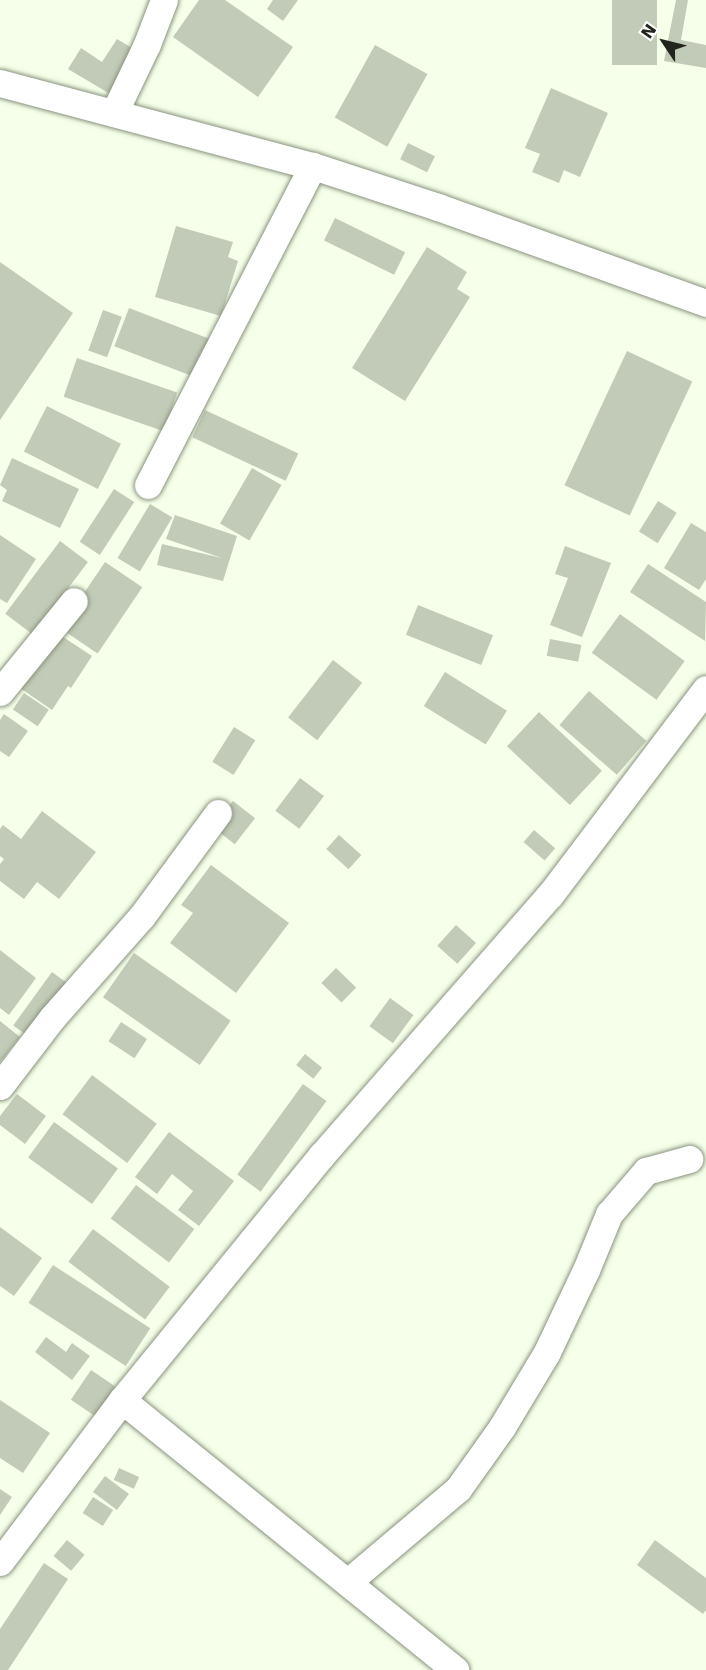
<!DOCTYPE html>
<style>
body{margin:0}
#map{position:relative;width:706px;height:1670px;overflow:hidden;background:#f5ffe9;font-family:"DejaVu Sans",sans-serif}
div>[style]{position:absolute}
.building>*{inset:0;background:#c2cbb7;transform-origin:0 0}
.roads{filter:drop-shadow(0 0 2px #8a937f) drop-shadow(0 0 2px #8a937f)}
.minor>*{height:27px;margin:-13.5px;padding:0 13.5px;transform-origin:13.5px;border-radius:13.5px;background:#fff}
span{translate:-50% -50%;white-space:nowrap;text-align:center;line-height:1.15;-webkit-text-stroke:4.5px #fff;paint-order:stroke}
.north{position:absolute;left:634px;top:12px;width:60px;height:60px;-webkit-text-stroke:4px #fff;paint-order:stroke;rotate:305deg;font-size:16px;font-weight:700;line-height:24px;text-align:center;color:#22251e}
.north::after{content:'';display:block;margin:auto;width:21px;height:27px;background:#22251e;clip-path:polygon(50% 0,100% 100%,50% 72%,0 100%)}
</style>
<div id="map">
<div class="building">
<i style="clip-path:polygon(199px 0,225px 0,293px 47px,258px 97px,173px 37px)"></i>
<i style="clip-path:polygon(273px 0,298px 0,283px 21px,267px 9px)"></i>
<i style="left:612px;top:0;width:45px;height:65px"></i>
<i style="clip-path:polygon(676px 0,688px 0,681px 40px,706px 45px,706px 68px,664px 61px)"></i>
<i style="clip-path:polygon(117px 39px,137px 51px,110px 94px,68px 69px,81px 48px,102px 62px)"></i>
<i style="left:375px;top:45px;width:60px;height:83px;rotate:29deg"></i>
<i style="clip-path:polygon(551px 88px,608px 113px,580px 177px,564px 170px,559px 183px,532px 172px,540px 154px,525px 148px)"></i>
<i style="left:408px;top:143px;width:30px;height:18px;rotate:26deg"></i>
<i style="left:335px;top:218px;width:78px;height:25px;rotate:26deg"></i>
<i style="clip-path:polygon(176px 226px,233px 242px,228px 257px,238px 261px,221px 316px,155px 297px)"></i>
<i style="clip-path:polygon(427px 247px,467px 272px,457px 289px,470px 297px,405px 401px,352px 368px)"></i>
<i style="clip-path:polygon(0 262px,73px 313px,0 420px)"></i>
<i style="left:129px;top:308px;width:88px;height:41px;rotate:21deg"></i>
<i style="left:103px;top:310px;width:20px;height:43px;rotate:20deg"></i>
<i style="left:627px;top:351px;width:72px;height:148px;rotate:25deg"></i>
<i style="left:77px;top:358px;width:106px;height:41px;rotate:19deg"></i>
<i style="left:47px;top:406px;width:83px;height:51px;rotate:27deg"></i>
<i style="left:205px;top:410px;width:103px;height:30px;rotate:25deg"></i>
<i style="clip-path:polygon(12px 458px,79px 489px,60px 528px,2px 501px,7px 490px,0 485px)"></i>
<i style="left:252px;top:468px;width:34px;height:64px;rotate:30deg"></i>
<i style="left:114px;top:489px;width:24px;height:63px;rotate:33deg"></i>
<i style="left:658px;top:501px;width:22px;height:36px;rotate:32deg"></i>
<i style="left:150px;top:504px;width:26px;height:63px;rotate:31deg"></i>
<i style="clip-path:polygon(175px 515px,237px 536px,223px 581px,157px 565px,162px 544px,222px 558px,166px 539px)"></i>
<i style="clip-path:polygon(691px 523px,706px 532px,706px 579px,699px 590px,664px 568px)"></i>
<i style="clip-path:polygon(0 535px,36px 559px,7px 603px,0 599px)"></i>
<i style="left:60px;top:541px;width:35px;height:91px;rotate:37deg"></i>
<i style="clip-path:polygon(565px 546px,611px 563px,582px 637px,550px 625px,568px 578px,555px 574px)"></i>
<i style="left:105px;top:562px;width:45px;height:80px;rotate:34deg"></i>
<i style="clip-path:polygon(648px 564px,706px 602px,705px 641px,630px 592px)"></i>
<i style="left:418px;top:605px;width:81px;height:32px;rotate:22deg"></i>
<i style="left:620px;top:614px;width:80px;height:48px;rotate:36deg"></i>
<i style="clip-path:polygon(57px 633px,92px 656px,71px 688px,68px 686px,52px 710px,20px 688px)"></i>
<i style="left:550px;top:639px;width:32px;height:17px;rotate:11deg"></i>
<i style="left:333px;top:660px;width:37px;height:73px;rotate:38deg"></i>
<i style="left:445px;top:672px;width:73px;height:40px;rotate:32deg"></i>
<i style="left:589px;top:691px;width:76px;height:45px;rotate:41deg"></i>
<i style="left:24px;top:693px;width:30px;height:20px;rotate:34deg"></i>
<i style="left:539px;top:712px;width:86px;height:47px;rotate:43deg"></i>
<i style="clip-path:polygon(4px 714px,28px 731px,9px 757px,0 751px,0 720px)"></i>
<i style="left:234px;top:727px;width:25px;height:41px;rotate:32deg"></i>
<i style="left:300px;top:778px;width:30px;height:41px;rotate:37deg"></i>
<i style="left:233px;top:801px;width:28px;height:33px;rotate:38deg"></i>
<i style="clip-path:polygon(42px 811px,96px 852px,59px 899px,37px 882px,24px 899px,0 881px,0 864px,4px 859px,0 856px,0 829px,3px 825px,21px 839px)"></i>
<i style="left:534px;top:830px;width:28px;height:16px;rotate:41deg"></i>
<i style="left:339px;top:835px;width:30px;height:19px;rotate:42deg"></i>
<i style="clip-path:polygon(211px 865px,289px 923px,236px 993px,170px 943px,193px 913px,181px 905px)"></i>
<i style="left:456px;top:925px;width:27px;height:28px;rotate:42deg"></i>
<i style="clip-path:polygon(0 950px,36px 978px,9px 1015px,0 1008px)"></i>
<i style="left:134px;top:953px;width:118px;height:54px;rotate:35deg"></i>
<i style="left:336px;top:968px;width:28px;height:21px;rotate:44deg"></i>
<i style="left:52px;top:972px;width:22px;height:66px;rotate:36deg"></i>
<i style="left:390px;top:998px;width:29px;height:35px;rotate:36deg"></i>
<i style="clip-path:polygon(0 1021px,20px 1037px,0 1062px)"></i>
<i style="left:121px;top:1022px;width:31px;height:23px;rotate:33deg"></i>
<i style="left:305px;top:1054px;width:22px;height:14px;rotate:39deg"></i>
<i style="left:92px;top:1075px;width:81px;height:49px;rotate:37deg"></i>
<i style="left:303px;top:1084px;width:29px;height:112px;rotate:36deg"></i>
<i style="clip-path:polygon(17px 1094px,46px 1116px,25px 1144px,0 1125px,0 1116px)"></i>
<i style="left:54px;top:1122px;width:79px;height:44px;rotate:36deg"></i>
<i style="clip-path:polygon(169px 1132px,234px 1181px,199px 1226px,178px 1210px,193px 1191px,172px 1174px,157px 1194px,135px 1177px)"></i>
<i style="left:136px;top:1185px;width:73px;height:42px;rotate:37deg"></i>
<i style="clip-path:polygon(0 1227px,42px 1258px,14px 1296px,0 1286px)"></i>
<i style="left:93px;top:1229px;width:96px;height:41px;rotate:37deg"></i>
<i style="left:53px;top:1265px;width:116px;height:45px;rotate:33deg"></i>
<i style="clip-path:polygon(46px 1337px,66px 1352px,72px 1343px,90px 1356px,72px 1380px,35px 1352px)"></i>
<i style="left:91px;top:1370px;width:29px;height:36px;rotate:34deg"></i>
<i style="clip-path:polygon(0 1400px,50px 1433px,23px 1473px,0 1458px)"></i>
<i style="left:119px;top:1468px;width:22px;height:13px;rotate:24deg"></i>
<i style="left:105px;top:1476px;width:30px;height:20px;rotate:37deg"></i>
<i style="clip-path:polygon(0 1489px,12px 1497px,0 1515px)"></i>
<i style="left:93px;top:1497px;width:24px;height:19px;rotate:33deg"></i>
<i style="left:67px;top:1540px;width:23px;height:21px;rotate:40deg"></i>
<i style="clip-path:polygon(655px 1540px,706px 1578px,706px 1610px,703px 1614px,637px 1565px)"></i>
<i style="clip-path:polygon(44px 1563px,68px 1579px,8px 1670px,0 1670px,0 1629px)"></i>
</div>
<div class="roads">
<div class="minor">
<i style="left:0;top:83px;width:324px;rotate:14.9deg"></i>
<i style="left:313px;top:166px;width:132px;rotate:18.2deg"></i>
<i style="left:438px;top:207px;width:285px;rotate:19.7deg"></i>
<i style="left:114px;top:113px;width:76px;rotate:-64.4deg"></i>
<i style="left:147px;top:44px;width:47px;rotate:-68.9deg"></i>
<i style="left:148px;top:485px;width:359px;rotate:-62.7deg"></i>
<i style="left:0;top:692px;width:117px;rotate:-50.9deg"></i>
<i style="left:0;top:1086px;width:86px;rotate:-52.6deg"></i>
<i style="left:52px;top:1018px;width:136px;rotate:-48.6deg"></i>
<i style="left:142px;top:916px;width:128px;rotate:-53.6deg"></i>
<i style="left:122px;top:1400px;width:429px;rotate:39deg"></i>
<i style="left:0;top:1562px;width:203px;rotate:-53deg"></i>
<i style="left:122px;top:1400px;width:316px;rotate:-50.8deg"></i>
<i style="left:322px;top:1155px;width:346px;rotate:-48.8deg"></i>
<i style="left:550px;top:895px;width:258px;rotate:-52.9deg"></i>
<i style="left:349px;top:1581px;width:143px;rotate:-40.2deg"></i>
<i style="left:458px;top:1489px;width:76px;rotate:-54.6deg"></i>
<i style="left:502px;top:1427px;width:87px;rotate:-59deg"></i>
<i style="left:547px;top:1352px;width:91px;rotate:-64.6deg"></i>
<i style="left:586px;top:1270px;width:61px;rotate:-67.7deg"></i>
<i style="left:609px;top:1214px;width:57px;rotate:-49.3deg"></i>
<i style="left:646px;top:1171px;width:45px;rotate:-15.6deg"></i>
</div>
</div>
<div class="north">N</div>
</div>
